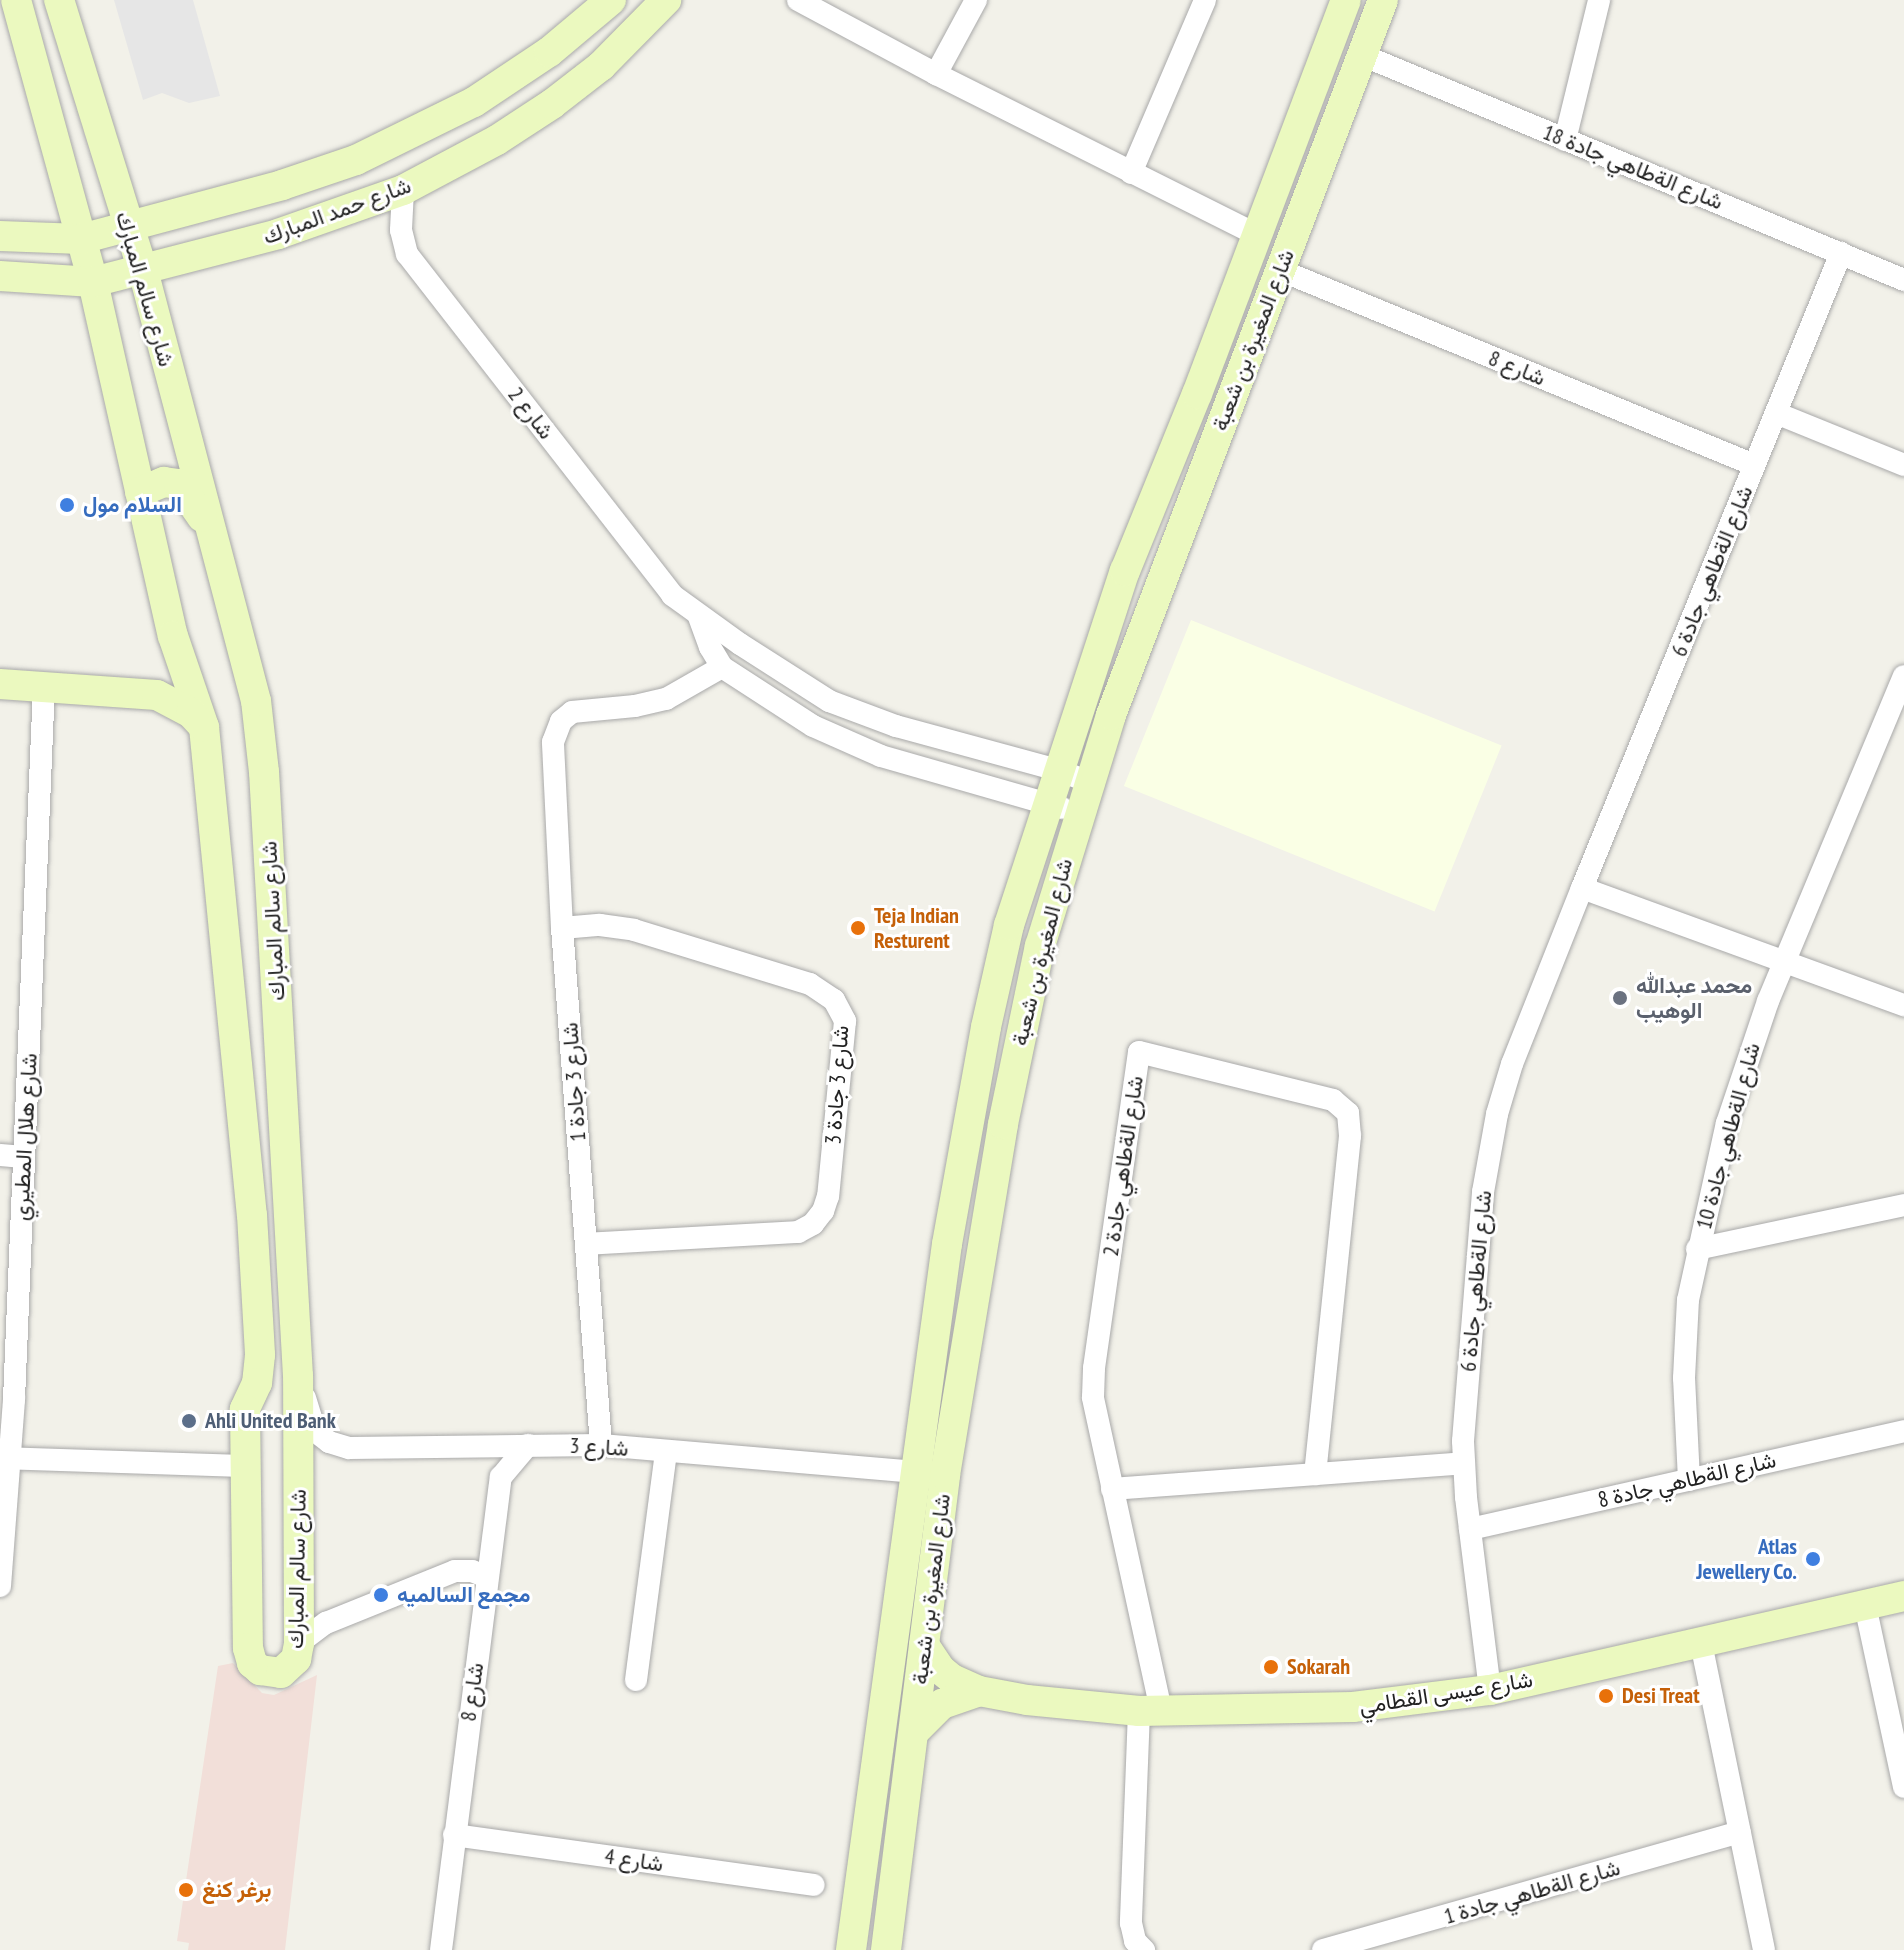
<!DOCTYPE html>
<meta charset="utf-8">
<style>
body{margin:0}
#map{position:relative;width:1904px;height:1950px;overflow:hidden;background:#f2f1e9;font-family:"PT Sans Narrow",Vazirmatn,sans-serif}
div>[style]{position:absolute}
.commercial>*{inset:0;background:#f2dfd9}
.education>*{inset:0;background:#faffe5;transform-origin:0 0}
.parking>*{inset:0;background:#e6e6e6}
.roads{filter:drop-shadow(0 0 2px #a9a9a9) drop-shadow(0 0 2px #a9a9a9)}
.street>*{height:22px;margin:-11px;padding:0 11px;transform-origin:11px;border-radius:11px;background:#fff}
.secondary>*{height:30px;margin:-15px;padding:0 15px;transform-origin:15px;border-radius:15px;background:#ebf9bf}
.dots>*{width:22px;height:22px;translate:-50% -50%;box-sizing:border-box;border:4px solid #fff;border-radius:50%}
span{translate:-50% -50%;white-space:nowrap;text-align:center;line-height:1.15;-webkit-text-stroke:6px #fff;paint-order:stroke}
.street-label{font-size:22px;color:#222}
.shop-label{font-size:22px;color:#366cbe;font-weight:700}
.left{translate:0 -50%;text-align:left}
.right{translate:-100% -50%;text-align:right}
.food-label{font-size:22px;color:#c56008;font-weight:700}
.worship-label{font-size:22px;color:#5b616d;font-weight:700}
.service-label{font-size:22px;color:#4e5e75;font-weight:700}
</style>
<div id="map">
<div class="commercial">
<i style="clip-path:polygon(233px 1663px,262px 1693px,274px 1695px,317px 1675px,285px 1950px,188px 1950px,189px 1943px,177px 1941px,218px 1666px)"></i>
</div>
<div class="education">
<i style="left:1191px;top:620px;width:335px;height:179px;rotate:22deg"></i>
</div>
<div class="parking">
<i style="clip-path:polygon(114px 0,193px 0,220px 96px,189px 103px,162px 93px,143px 100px)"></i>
</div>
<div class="roads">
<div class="street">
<i style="left:798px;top:0;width:157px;rotate:28.2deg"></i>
<i style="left:936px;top:74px;width:358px;rotate:26.6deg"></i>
<i style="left:1362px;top:55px;width:587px;rotate:22.54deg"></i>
<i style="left:936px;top:74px;width:84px;rotate:-61.6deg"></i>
<i style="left:1565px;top:140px;width:144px;rotate:-76.3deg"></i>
<i style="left:1131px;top:173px;width:188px;rotate:-66.8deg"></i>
<i style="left:403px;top:190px;width:40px;rotate:92.9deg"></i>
<i style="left:401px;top:230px;width:25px;rotate:76deg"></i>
<i style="left:407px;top:254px;width:432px;rotate:52.1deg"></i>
<i style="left:672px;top:595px;width:84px;rotate:35.8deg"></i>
<i style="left:740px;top:644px;width:106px;rotate:32.6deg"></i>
<i style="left:829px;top:701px;width:72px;rotate:20.5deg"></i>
<i style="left:896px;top:726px;width:168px;rotate:15.2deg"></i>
<i style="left:1058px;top:770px;width:33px;rotate:21deg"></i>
<i style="left:1280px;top:270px;width:513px;rotate:22.36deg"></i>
<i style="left:1776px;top:413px;width:138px;rotate:22.1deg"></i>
<i style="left:699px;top:617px;width:32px;rotate:70deg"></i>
<i style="left:710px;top:647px;width:23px;rotate:59deg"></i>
<i style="left:722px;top:667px;width:108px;rotate:33deg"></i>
<i style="left:813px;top:726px;width:74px;rotate:23.8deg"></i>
<i style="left:881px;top:756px;width:188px;rotate:16deg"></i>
<i style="left:1582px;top:888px;width:343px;rotate:20deg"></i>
<i style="left:562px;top:928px;width:38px;rotate:-5deg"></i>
<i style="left:600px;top:925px;width:34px;rotate:8deg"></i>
<i style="left:634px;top:930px;width:184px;rotate:17.1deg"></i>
<i style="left:810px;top:984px;width:29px;rotate:34deg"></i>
<i style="left:834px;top:1000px;width:24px;rotate:62deg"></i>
<i style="left:845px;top:1021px;width:176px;rotate:95.5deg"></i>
<i style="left:828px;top:1196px;width:16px;rotate:108deg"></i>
<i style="left:823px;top:1211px;width:16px;rotate:128deg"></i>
<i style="left:813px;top:1224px;width:17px;rotate:152deg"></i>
<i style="left:798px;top:1232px;width:212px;rotate:176.8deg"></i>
<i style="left:0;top:1155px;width:24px;rotate:5deg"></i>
<i style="left:1697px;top:1249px;width:212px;rotate:-12deg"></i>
<i style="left:305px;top:1398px;width:34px;rotate:73deg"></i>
<i style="left:315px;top:1431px;width:18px;rotate:38deg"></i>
<i style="left:329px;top:1442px;width:21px;rotate:17deg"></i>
<i style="left:349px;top:1448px;width:252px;rotate:-0.7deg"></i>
<i style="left:601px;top:1445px;width:328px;rotate:4.9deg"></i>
<i style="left:601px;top:1445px;width:518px;rotate:-94.31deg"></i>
<i style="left:562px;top:928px;width:186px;rotate:-92.8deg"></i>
<i style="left:553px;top:742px;width:22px;rotate:-69deg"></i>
<i style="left:561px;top:721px;width:14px;rotate:-39deg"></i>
<i style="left:572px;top:712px;width:63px;rotate:-5.4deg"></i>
<i style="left:635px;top:706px;width:32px;rotate:-13deg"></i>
<i style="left:666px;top:699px;width:64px;rotate:-29.7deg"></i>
<i style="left:0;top:1458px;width:243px;rotate:1.9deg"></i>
<i style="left:1689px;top:1480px;width:102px;rotate:-92.8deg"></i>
<i style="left:1684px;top:1378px;width:78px;rotate:-87.1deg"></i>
<i style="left:1688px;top:1300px;width:181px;rotate:-77.6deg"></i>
<i style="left:1727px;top:1123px;width:129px;rotate:-71.4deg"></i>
<i style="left:1768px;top:1001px;width:352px;rotate:-67.3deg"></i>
<i style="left:1112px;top:1489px;width:352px;rotate:-4.2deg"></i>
<i style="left:1470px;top:1529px;width:445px;rotate:-12.7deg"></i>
<i style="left:0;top:1586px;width:188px;rotate:-85.7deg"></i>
<i style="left:14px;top:1399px;width:713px;rotate:-87.59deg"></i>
<i style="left:1865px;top:1605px;width:186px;rotate:77.9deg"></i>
<i style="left:299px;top:1643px;width:34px;rotate:-37deg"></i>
<i style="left:326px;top:1623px;width:139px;rotate:-22deg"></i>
<i style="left:455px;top:1571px;width:17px"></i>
<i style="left:472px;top:1571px;width:16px;rotate:22deg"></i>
<i style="left:1701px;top:1643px;width:313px;rotate:78.4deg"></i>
<i style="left:636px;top:1680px;width:230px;rotate:-82.5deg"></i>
<i style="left:1490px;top:1690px;width:194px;rotate:-97.1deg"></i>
<i style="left:1466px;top:1497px;width:56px;rotate:-93.1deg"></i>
<i style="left:1463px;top:1441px;width:250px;rotate:-85.4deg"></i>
<i style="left:1483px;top:1192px;width:79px;rotate:-79.8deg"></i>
<i style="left:1497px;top:1114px;width:52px;rotate:-73.3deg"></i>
<i style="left:1512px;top:1064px;width:189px;rotate:-68.3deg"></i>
<i style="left:1582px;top:888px;width:686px;rotate:-67.81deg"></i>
<i style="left:1161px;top:1710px;width:320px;rotate:-102.3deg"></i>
<i style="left:1093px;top:1397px;width:29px;rotate:-88deg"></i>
<i style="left:1094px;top:1368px;width:319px;rotate:-81.9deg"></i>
<i style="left:1139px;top:1052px;width:200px;rotate:13.9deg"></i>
<i style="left:1333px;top:1100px;width:20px;rotate:41deg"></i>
<i style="left:1348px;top:1113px;width:23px;rotate:85deg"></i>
<i style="left:1350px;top:1136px;width:340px;rotate:95.9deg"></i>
<i style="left:1139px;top:1711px;width:212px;rotate:92.2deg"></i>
<i style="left:1131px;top:1923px;width:18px;rotate:77deg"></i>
<i style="left:1135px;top:1941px;width:13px;rotate:45deg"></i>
<i style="left:454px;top:1835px;width:363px;rotate:7.9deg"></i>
<i style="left:441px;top:1950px;width:477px;rotate:-82.8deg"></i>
<i style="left:501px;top:1477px;width:42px;rotate:-49.8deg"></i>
<i style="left:1323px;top:1950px;width:433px;rotate:-15.8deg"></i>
</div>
<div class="secondary">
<i style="left:16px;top:0;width:292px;rotate:74.7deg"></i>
<i style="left:93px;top:282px;width:363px;rotate:77.3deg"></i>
<i style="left:173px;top:636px;width:96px;rotate:71.2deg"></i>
<i style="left:204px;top:727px;width:490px;rotate:84.4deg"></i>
<i style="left:252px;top:1215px;width:140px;rotate:86.7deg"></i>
<i style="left:260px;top:1355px;width:28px;rotate:96deg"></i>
<i style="left:257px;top:1383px;width:29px;rotate:115deg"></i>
<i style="left:245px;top:1409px;width:239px;rotate:89.3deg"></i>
<i style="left:248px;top:1648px;width:16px;rotate:75deg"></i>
<i style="left:252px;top:1663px;width:11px;rotate:41deg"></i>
<i style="left:260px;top:1670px;width:21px;rotate:8deg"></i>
<i style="left:281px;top:1673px;width:21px;rotate:-43deg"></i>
<i style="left:296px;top:1659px;width:16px;rotate:-79deg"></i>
<i style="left:299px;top:1643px;width:267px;rotate:-90.2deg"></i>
<i style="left:298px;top:1376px;width:605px;rotate:-93.22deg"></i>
<i style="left:264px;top:772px;width:71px;rotate:-96.4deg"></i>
<i style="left:256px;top:701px;width:445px;rotate:-104.7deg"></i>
<i style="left:143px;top:271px;width:284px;rotate:-107.2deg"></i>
<i style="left:0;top:236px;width:81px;rotate:2.1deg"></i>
<i style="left:81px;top:239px;width:208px;rotate:-15deg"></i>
<i style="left:282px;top:185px;width:78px;rotate:-18.7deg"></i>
<i style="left:356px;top:160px;width:131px;rotate:-26.2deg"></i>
<i style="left:474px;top:102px;width:90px;rotate:-33.7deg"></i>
<i style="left:549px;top:52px;width:81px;rotate:-40deg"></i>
<i style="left:0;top:276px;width:93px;rotate:3.7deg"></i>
<i style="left:93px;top:282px;width:191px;rotate:-14.5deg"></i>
<i style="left:278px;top:234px;width:133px;rotate:-19.4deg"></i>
<i style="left:403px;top:190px;width:106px;rotate:-28deg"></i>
<i style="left:497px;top:140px;width:66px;rotate:-33.2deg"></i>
<i style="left:552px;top:104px;width:62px;rotate:-37.8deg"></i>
<i style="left:601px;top:66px;width:93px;rotate:-45.4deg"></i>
<i style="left:140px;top:492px;width:26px;rotate:-23deg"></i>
<i style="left:164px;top:482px;width:15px;rotate:8deg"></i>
<i style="left:179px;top:484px;width:40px;rotate:55.1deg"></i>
<i style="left:0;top:684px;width:157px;rotate:4deg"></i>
<i style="left:157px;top:695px;width:38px;rotate:28deg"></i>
<i style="left:191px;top:713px;width:18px;rotate:47deg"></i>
<i style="left:924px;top:1645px;width:30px;rotate:56deg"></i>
<i style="left:941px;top:1670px;width:14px;rotate:39deg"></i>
<i style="left:952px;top:1679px;width:30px;rotate:24deg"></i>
<i style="left:979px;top:1691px;width:49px;rotate:10.6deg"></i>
<i style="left:1027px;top:1700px;width:113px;rotate:5.6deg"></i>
<i style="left:1139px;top:1711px;width:214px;rotate:-1.1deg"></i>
<i style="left:1353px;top:1707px;width:138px;rotate:-7.1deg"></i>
<i style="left:1490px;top:1690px;width:425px;rotate:-12.8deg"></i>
<i style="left:914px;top:1732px;width:40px;rotate:-45deg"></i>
<i style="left:942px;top:1704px;width:39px;rotate:-19deg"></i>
<i style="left:851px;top:1950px;width:712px;rotate:-82.26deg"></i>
<i style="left:947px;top:1244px;width:220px;rotate:-79.8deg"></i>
<i style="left:986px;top:1027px;width:105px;rotate:-77.3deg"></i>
<i style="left:1009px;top:925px;width:373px;rotate:-71.9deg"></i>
<i style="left:1125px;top:571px;width:191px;rotate:-67.9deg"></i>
<i style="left:1197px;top:394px;width:421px;rotate:-69.3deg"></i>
<i style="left:886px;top:1950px;width:479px;rotate:-82.9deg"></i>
<i style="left:945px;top:1475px;width:356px;rotate:-80.6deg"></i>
<i style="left:1003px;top:1124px;width:182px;rotate:-78.3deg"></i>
<i style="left:1040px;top:946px;width:242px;rotate:-72.9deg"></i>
<i style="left:1111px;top:715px;width:765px;rotate:-69.17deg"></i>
</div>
</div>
<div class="dots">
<i style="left:67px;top:505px;background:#3f7fe0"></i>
<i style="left:858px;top:928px;background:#e8710a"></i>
<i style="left:1620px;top:998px;background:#6b7280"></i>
<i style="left:189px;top:1421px;background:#5c6f8a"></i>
<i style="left:1813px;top:1559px;background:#3f7fe0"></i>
<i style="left:381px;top:1595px;background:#3f7fe0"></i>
<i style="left:1271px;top:1667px;background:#e8710a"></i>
<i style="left:1606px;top:1696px;background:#e8710a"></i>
<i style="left:186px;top:1890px;background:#e8710a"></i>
</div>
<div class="street-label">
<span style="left:1633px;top:167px;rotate:22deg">شارع الةطاهي جادة 18</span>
<span style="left:337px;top:211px;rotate:-20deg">شارع حمد المبارك</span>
<span style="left:145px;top:289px;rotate:74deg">شارع سالم المبارك</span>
<span style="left:1253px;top:340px;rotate:-69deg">شارع المغيرة بن شعبة</span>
<span style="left:1517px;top:368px;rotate:22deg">شارع 8</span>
<span style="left:531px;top:413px;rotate:52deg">شارع 2</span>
<span style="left:1712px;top:571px;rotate:-68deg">شارع الةطاهي جادة 6</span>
<span style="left:273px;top:921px;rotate:-93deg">شارع سالم المبارك</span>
<span style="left:1042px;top:952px;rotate:-76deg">شارع المغيرة بن شعبة</span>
<span style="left:574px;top:1082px;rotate:-94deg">شارع 3 جادة 1</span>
<span style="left:837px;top:1085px;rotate:-86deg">شارع 3 جادة 3</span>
<span style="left:1728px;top:1136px;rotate:-75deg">شارع الةطاهي جادة 10</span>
<span style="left:25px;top:1137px;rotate:-87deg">شارع هلال المطيري</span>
<span style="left:1123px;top:1166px;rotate:-82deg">شارع الةطاهي جادة 2</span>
<span style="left:1476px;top:1281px;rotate:-85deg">شارع الةطاهي جادة 6</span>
<span style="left:599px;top:1447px;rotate:3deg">شارع 3</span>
<span style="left:1687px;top:1480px;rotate:-13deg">شارع الةطاهي جادة 8</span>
<span style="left:297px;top:1569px;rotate:-89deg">شارع سالم المبارك</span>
<span style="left:931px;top:1589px;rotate:-83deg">شارع المغيرة بن شعبة</span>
<span style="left:472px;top:1692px;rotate:-82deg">شارع 8</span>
<span style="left:1446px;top:1693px;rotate:-9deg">شارع عيسى القطامي</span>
<span style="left:634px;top:1860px;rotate:8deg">شارع 4</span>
<span style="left:1532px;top:1892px;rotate:-16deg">شارع الةطاهي جادة 1</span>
</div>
<div class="shop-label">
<span class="left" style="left:83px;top:505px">السلام مول</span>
<span class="right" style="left:1797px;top:1559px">Atlas<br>Jewellery Co.</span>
<span class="left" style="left:397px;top:1595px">مجمع السالميه</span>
</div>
<div class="food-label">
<span class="left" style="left:874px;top:928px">Teja Indian<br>Resturent</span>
<span class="left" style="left:1287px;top:1667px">Sokarah</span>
<span class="left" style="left:1622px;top:1696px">Desi Treat</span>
<span class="left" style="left:202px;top:1890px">برغر كنغ</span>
</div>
<div class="worship-label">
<span class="left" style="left:1636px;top:998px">محمد عبدالله<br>الوهيب</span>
</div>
<div class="service-label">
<span class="left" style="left:205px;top:1421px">Ahli United Bank</span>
</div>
</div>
